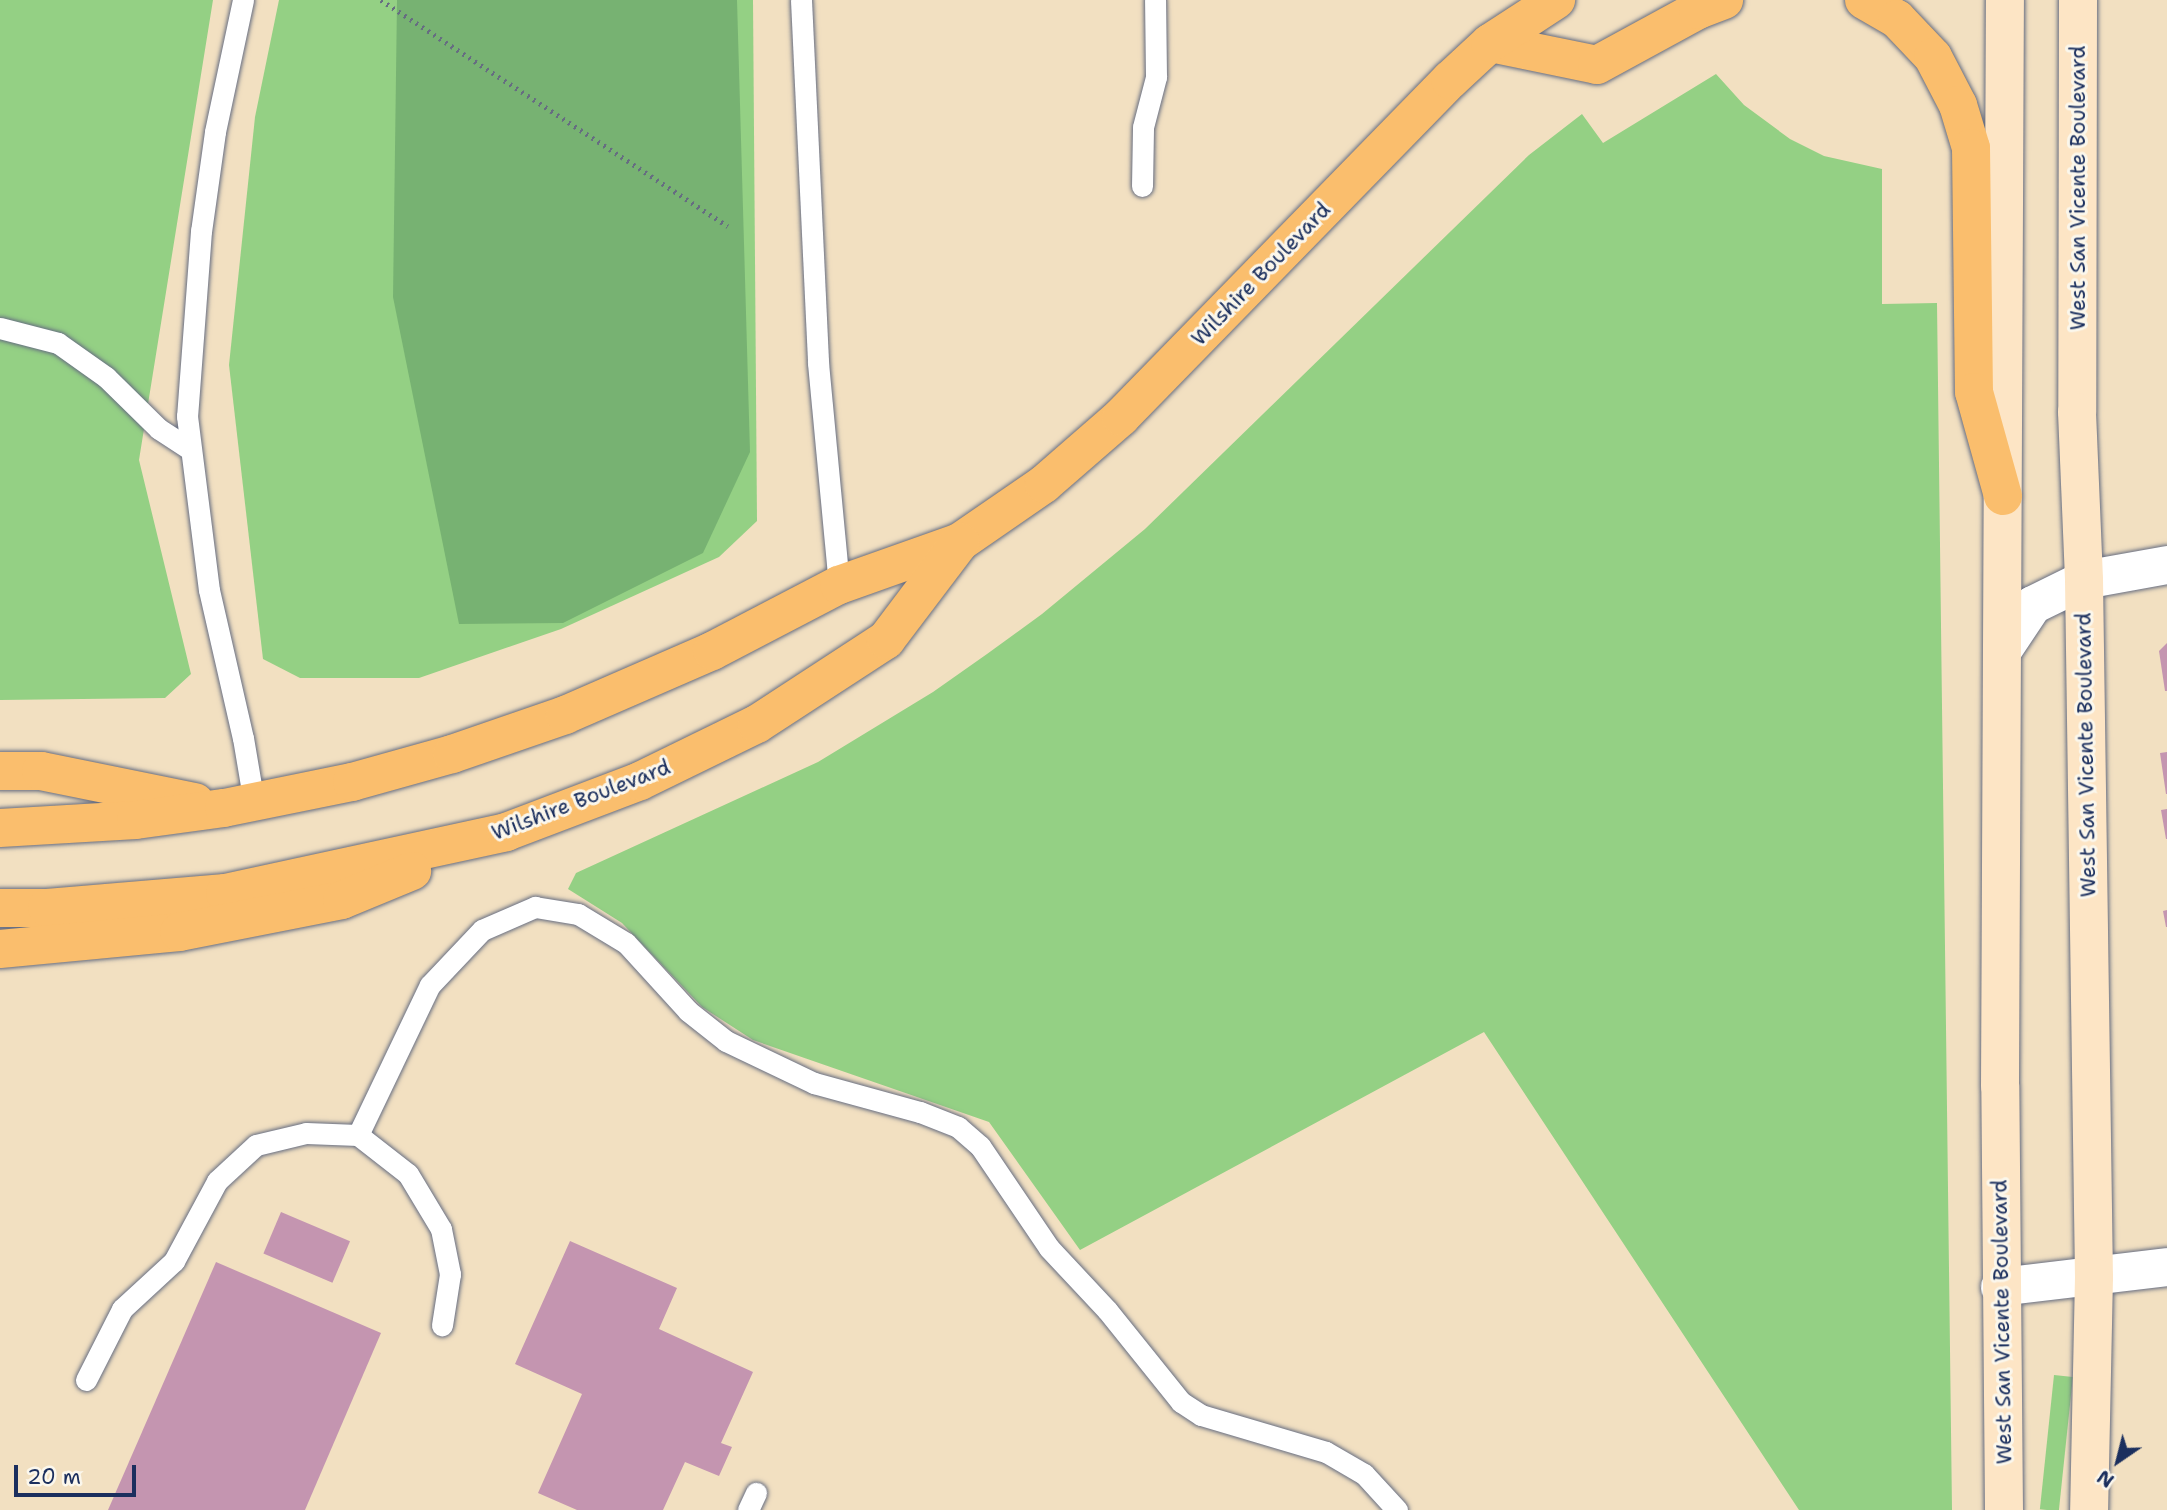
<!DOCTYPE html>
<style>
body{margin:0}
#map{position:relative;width:2167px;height:1510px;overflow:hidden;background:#f2e0c1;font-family:"Shantell Sans",sans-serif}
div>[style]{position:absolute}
.green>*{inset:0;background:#94d084;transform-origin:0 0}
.forest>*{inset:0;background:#77b272}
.building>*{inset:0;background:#c495b0;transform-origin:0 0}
.path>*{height:4.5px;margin-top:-2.25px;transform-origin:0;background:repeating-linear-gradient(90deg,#666d81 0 2px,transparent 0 7px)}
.roads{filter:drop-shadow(0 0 2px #666d81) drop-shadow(0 0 2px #666d81)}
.service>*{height:21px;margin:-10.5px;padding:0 10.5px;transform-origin:10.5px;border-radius:10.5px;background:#fff}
.minor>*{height:38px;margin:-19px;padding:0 19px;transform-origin:19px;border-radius:19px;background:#fff}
.secondary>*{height:38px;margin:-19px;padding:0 19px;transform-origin:19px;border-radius:19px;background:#fde5c5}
.primary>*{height:38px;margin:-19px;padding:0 19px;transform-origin:19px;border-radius:19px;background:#fabe6d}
span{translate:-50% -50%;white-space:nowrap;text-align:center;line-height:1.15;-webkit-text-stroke:6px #fbf7ec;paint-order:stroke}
.street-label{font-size:21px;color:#1b2f5e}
.north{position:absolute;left:2083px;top:1426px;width:70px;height:70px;-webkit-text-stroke:5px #fbf7ec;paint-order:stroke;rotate:215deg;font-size:19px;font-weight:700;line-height:28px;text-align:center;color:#1b2f5e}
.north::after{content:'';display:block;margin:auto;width:24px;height:32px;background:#1b2f5e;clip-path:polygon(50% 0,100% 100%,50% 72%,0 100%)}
.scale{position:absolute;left:14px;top:1465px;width:122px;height:32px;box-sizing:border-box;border:4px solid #1b2f5e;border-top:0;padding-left:9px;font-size:21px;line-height:24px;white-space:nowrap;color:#1b2f5e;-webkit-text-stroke:5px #fbf7ec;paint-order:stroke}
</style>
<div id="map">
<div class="green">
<i style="clip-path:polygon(0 0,213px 0,139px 460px,191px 674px,165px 698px,0 700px)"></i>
<i style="clip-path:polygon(279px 0,753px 0,757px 521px,719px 557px,561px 629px,419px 678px,300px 678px,263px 659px,229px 365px,255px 117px)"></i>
<i style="clip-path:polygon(1716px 74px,1744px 105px,1790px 139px,1824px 156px,1882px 169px,1882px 304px,1937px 303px,1952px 1510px,1799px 1510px,1484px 1032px,1080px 1250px,989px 1122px,753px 1040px,702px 1007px,622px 923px,568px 889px,576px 873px,818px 762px,933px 692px,987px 654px,1042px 614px,1145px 529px,1529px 155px,1582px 114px,1603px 143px)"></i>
<i style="left:2054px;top:1375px;width:19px;height:135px;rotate:6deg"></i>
</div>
<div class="forest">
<i style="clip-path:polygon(397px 0,737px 0,750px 452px,703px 553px,563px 623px,459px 624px,393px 297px)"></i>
</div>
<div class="building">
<i style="clip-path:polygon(2167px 643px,2167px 691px,2165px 691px,2159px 651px)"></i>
<i style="clip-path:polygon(2167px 752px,2167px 794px,2166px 794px,2160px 753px)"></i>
<i style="clip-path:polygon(2167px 809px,2167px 839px,2166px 839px,2161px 810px)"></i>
<i style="clip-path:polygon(2167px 910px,2167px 927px,2166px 927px,2163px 911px)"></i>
<i style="left:281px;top:1212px;width:75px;height:45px;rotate:23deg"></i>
<i style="clip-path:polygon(570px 1241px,677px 1288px,659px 1329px,753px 1372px,721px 1443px,732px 1447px,719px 1476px,685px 1462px,663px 1510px,577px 1510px,538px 1493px,582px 1394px,515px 1364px)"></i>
<i style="clip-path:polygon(216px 1262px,381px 1333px,305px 1510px,108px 1510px)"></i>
</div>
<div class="path">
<i style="left:381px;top:0;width:414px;rotate:33.1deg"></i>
</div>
<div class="roads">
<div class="service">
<i style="left:243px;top:0;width:135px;rotate:102deg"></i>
<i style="left:215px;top:132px;width:100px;rotate:98deg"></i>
<i style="left:201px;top:231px;width:186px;rotate:94.3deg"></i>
<i style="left:187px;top:416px;width:175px;rotate:82.8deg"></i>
<i style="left:209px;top:590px;width:152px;rotate:77.1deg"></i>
<i style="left:243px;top:738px;width:66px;rotate:80.4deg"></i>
<i style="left:801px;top:0;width:363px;rotate:87.3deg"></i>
<i style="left:818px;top:363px;width:223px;rotate:84.6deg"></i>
<i style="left:1142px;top:186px;width:59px;rotate:-89deg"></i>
<i style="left:1143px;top:127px;width:52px;rotate:-75.4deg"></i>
<i style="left:1156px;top:77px;width:77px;rotate:-90.7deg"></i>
<i style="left:0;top:328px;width:60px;rotate:14.5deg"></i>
<i style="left:58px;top:343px;width:59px;rotate:35.3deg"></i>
<i style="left:106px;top:377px;width:74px;rotate:44.5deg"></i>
<i style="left:159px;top:429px;width:37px;rotate:33deg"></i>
<i style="left:358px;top:1135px;width:63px;rotate:38deg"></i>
<i style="left:408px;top:1174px;width:64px;rotate:59deg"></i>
<i style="left:441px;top:1229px;width:46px;rotate:78.7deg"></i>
<i style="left:450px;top:1274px;width:52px;rotate:98.9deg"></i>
<i style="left:86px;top:1380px;width:80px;rotate:-63.1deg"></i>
<i style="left:122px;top:1309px;width:71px;rotate:-42.7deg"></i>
<i style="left:174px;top:1261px;width:91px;rotate:-61.7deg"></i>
<i style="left:217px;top:1181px;width:53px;rotate:-42.7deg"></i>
<i style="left:256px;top:1145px;width:51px;rotate:-13.5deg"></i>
<i style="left:306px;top:1133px;width:52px;rotate:2.2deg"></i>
<i style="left:358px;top:1135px;width:166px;rotate:-64.4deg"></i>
<i style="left:430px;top:985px;width:76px;rotate:-46.6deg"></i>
<i style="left:482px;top:930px;width:58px;rotate:-23.5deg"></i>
<i style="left:535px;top:907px;width:44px;rotate:9.2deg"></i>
<i style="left:578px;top:914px;width:56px;rotate:31.1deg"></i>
<i style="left:626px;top:943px;width:92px;rotate:47.6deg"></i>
<i style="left:688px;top:1011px;width:48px;rotate:38.3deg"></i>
<i style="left:726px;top:1041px;width:98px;rotate:25.5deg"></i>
<i style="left:814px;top:1083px;width:110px;rotate:15.3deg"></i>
<i style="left:920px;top:1112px;width:41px;rotate:21.5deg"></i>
<i style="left:958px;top:1127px;width:29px;rotate:41deg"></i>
<i style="left:980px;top:1146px;width:123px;rotate:55.9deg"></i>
<i style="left:1049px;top:1248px;width:85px;rotate:46.9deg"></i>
<i style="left:1107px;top:1310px;width:118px;rotate:51.2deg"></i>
<i style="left:1181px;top:1402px;width:24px;rotate:33deg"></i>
<i style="left:1201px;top:1415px;width:130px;rotate:16.5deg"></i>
<i style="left:1326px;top:1452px;width:44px;rotate:30.1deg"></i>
<i style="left:1364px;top:1474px;width:49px;rotate:47.5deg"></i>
<i style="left:748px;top:1510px;width:19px;rotate:-65deg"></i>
</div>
<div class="minor">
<i style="left:2003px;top:650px;width:54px;rotate:-56.3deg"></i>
<i style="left:2033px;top:605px;width:57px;rotate:-26.1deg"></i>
<i style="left:2084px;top:580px;width:84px;rotate:-10.2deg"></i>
<i style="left:2000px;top:1287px;width:168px;rotate:-6.8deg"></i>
</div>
<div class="secondary">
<i style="left:2078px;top:0;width:412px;rotate:90.1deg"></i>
<i style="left:2077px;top:412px;width:168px;rotate:87.6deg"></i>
<i style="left:2084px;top:580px;width:697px;rotate:89.18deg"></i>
<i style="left:2094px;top:1277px;width:233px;rotate:91.2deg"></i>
<i style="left:2004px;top:1510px;width:424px;rotate:-90.5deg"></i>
<i style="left:2000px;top:1086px;width:1086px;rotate:-89.74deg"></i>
</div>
<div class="primary">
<i style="left:1864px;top:0;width:38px;rotate:30deg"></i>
<i style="left:1897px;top:19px;width:52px;rotate:46.5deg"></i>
<i style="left:1933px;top:57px;width:54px;rotate:62.5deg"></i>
<i style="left:1958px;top:105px;width:45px;rotate:73.2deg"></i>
<i style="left:1971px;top:148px;width:244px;rotate:89.3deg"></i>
<i style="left:1974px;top:392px;width:108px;rotate:74.4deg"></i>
<i style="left:1490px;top:43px;width:109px;rotate:11.6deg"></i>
<i style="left:1597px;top:65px;width:115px;rotate:-28.6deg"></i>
<i style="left:1698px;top:10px;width:28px;rotate:-21deg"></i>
<i style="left:0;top:771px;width:41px"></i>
<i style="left:41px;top:771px;width:157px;rotate:11.4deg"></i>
<i style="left:0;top:828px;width:136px;rotate:-3.4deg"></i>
<i style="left:136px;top:820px;width:89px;rotate:-7.8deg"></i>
<i style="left:224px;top:808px;width:131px;rotate:-11.5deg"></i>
<i style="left:352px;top:782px;width:104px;rotate:-15.6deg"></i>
<i style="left:452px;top:754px;width:120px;rotate:-19deg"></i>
<i style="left:565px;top:715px;width:160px;rotate:-23.5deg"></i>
<i style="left:712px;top:651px;width:143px;rotate:-27.5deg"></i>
<i style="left:839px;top:585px;width:128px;rotate:-19.6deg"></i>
<i style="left:960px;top:542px;width:102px;rotate:-34.6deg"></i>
<i style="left:1044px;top:484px;width:102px;rotate:-41deg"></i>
<i style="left:1121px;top:417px;width:471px;rotate:-45.7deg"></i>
<i style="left:1450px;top:80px;width:54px;rotate:-42.8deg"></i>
<i style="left:1490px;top:43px;width:79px;rotate:-33.1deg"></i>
<i style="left:0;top:908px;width:47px"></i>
<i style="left:47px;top:908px;width:179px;rotate:-4.8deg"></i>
<i style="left:225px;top:893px;width:288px;rotate:-12.2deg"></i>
<i style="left:506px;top:832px;width:143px;rotate:-20.8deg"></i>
<i style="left:640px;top:781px;width:130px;rotate:-26deg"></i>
<i style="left:757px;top:724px;width:154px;rotate:-33.1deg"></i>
<i style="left:886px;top:640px;width:123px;rotate:-52.9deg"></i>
<i style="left:0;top:949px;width:180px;rotate:-5.4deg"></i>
<i style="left:179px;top:932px;width:166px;rotate:-11.1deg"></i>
<i style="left:342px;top:900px;width:76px;rotate:-22.5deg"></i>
</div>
</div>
<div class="street-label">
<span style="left:2078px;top:188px;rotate:-90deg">West San Vicente Boulevard</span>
<span style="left:1261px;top:274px;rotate:-46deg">Wilshire Boulevard</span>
<span style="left:2086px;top:755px;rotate:-91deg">West San Vicente Boulevard</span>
<span style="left:581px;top:800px;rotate:-21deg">Wilshire Boulevard</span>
<span style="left:2002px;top:1322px;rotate:-91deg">West San Vicente Boulevard</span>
</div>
<div class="north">N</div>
<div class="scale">20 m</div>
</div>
